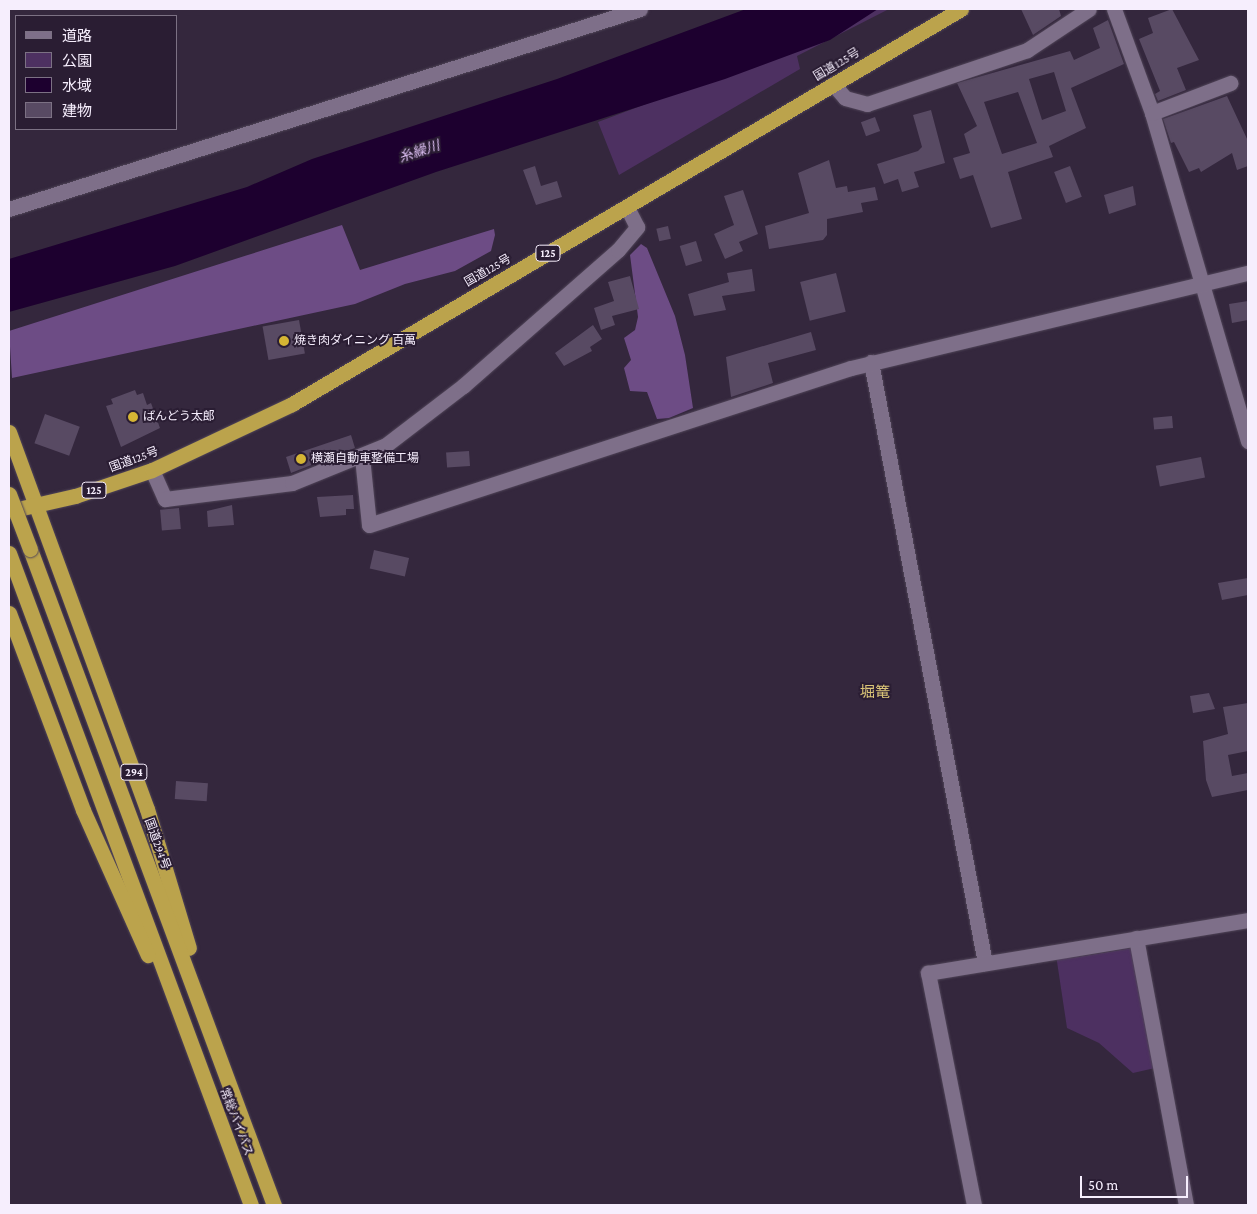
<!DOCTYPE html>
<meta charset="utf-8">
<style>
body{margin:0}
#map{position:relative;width:1257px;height:1214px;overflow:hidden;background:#34273d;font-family:"Crimson Pro","Noto Sans JP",serif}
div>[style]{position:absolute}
.green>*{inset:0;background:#4d3061}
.forest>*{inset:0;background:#6d4c85}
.water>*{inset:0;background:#1d002f}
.building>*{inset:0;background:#584a63;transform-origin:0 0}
.roads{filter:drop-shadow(0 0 1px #504558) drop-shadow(0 0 1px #504558)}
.minor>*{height:15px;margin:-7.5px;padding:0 7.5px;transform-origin:7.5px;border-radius:7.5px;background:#7e6f89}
.highway>*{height:15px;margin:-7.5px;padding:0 7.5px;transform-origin:7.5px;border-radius:7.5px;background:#bba34c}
.bridges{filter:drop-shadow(0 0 1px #504558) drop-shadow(0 0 1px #504558)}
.highway-bridge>*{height:15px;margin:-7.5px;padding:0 7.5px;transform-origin:7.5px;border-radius:7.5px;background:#bba34c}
.dots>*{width:14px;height:14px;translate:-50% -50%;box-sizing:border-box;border:2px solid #2a1d33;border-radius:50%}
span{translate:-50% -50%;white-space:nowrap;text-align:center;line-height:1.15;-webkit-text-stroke:4px #2a1d33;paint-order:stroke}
.shield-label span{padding:1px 4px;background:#2a1d33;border:1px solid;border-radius:4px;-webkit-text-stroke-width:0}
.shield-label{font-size:11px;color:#f6eefd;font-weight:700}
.street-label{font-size:12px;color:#f6eefd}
.poi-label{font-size:12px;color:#f6eefd}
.left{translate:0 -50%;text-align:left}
.water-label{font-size:14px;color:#dec1f4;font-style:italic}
.quarter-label{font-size:15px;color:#dac477}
.frame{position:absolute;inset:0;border:10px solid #f6eefd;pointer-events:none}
.legend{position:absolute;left:15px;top:15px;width:162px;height:115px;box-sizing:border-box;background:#2a1d33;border:1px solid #7c7184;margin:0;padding:6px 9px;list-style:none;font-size:15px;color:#f6eefd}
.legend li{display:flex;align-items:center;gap:10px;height:25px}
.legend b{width:25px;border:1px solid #7c7184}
.scale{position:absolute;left:1080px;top:1176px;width:108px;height:22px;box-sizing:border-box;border:2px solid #f6eefd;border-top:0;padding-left:6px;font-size:15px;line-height:18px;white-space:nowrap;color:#f6eefd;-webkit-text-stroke:4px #2a1d33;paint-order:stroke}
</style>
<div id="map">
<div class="green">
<i style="clip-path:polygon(866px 9px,889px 9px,797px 56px,800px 69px,619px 175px,598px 122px,710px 80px)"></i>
<i style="clip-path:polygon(1133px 948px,1155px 1068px,1133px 1073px,1099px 1043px,1067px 1028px,1056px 955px,1070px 958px)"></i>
</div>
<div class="forest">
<i style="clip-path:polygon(342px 225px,360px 270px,494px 229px,495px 235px,491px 251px,455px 271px,405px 284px,355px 304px,12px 378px,9px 331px)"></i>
<i style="clip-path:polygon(641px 244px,647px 248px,675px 316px,685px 355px,693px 408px,669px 418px,657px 419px,647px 392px,630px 391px,624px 368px,631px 360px,624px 338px,635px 330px,638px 317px,630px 255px)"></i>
</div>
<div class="water">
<i style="clip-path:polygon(746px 9px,878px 9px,830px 40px,725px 79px,436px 172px,175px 266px,9px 312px,9px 259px,247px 187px,312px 159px,557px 79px)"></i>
</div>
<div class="building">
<i style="clip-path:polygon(1021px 9px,1059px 9px,1061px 16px,1033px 35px)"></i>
<i style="clip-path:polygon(1172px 9px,1199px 60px,1177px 68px,1186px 90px,1158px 101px,1155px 94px,1160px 91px,1139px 39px,1153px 33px,1148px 18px)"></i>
<i style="clip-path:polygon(evenodd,1108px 20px,1124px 64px,1071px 88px,1086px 128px,1049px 146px,1053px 157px,1008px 172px,1022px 219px,991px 228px,973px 175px,960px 179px,953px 158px,970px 153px,964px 134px,977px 126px,957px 83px,1070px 51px,1074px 60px,1100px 48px,1093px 28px,1108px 20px,1054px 72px,1066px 111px,1042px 120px,1029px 79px,1054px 72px,1108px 20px,1018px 92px,1037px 143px,1002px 154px,984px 102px,1018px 92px)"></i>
<i style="clip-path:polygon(1227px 96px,1248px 141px,1248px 166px,1237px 170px,1232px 153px,1201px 172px,1199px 168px,1189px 172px,1174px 142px,1171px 143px,1163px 119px)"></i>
<i style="clip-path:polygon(931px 110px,945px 163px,914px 172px,919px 187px,902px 192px,898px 179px,884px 184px,877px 164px,918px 151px,922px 147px,913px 115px)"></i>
<i style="left:875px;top:117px;width:15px;height:15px;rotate:70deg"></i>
<i style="clip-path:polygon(829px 160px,836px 188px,847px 186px,848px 192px,875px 187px,878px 200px,861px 203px,863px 212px,827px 219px,827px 235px,823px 240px,769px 249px,765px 226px,809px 213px,798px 173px)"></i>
<i style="clip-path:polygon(535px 166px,541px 186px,557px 181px,562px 197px,536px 205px,523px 170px)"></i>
<i style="left:1070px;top:166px;width:33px;height:17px;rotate:69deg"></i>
<i style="clip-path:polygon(1133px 186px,1136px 205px,1109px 214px,1104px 195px)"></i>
<i style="clip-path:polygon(743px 190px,758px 234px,739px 242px,743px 251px,725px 259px,714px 234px,734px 225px,724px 196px)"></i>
<i style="left:668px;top:226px;width:13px;height:12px;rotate:77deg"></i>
<i style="left:696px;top:241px;width:21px;height:17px;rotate:73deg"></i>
<i style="clip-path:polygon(752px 269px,755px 291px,722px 296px,726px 310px,694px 316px,688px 294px,729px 282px,727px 273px)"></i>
<i style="left:836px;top:273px;width:40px;height:37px;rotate:76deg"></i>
<i style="clip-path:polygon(630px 276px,639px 309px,612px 316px,615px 325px,601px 330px,594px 308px,614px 301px,608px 282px)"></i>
<i style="clip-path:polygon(1248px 301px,1248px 320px,1232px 323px,1229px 304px)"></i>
<i style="left:299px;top:320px;width:34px;height:37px;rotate:80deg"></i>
<i style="clip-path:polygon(593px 325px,602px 339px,590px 347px,592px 351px,564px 366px,555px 353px)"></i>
<i style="clip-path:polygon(811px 332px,816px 350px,768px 363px,773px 383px,731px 397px,726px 357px)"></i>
<i style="clip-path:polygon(135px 390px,137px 395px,143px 393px,147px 405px,151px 403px,160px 428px,121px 447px,106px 406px,113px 404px,111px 399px)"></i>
<i style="left:45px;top:414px;width:37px;height:31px;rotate:20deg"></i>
<i style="left:1172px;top:416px;width:12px;height:19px;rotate:85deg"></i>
<i style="clip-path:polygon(351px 435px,355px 448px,291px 473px,286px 457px)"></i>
<i style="left:469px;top:451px;width:15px;height:23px;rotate:86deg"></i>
<i style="left:1201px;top:457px;width:21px;height:46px;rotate:79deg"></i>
<i style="clip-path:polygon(353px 495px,354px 509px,346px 509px,346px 515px,320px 517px,317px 497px)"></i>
<i style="clip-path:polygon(232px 505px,234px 525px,208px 527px,207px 511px)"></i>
<i style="left:179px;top:508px;width:21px;height:19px;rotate:85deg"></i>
<i style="left:374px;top:550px;width:36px;height:19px;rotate:13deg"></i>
<i style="clip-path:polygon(1248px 578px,1248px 595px,1222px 600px,1218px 583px)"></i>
<i style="clip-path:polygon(1209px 693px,1215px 709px,1193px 713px,1190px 696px)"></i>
<i style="clip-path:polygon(1248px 703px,1248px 751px,1228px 755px,1232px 776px,1248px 773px,1248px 790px,1212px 797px,1206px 780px,1203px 741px,1228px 734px,1223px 707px)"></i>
<i style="left:176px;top:781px;width:32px;height:18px;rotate:4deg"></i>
</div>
<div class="roads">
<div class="minor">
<i style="left:1114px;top:9px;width:111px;rotate:69.9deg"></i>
<i style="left:1152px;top:113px;width:342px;rotate:73.7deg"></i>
<i style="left:833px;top:84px;width:18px;rotate:49deg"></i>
<i style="left:845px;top:98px;width:23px;rotate:15deg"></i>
<i style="left:867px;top:104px;width:169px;rotate:-18.6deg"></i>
<i style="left:1027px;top:50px;width:74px;rotate:-33.5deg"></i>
<i style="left:1152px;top:113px;width:84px;rotate:-21deg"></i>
<i style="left:9px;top:209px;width:662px;rotate:-17.59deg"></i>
<i style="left:871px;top:362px;width:612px;rotate:79.26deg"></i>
<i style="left:362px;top:457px;width:68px;rotate:84.1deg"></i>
<i style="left:369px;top:525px;width:507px;rotate:-18.04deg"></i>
<i style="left:851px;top:368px;width:408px;rotate:-13.5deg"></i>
<i style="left:152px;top:470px;width:32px;rotate:66deg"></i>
<i style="left:165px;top:499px;width:128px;rotate:-7.2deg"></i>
<i style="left:292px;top:483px;width:101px;rotate:-22deg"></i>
<i style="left:386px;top:445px;width:97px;rotate:-37.5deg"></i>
<i style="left:463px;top:386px;width:206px;rotate:-41.3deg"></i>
<i style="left:618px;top:250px;width:30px;rotate:-50deg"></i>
<i style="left:637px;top:227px;width:22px;rotate:-117deg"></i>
<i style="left:1136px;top:938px;width:272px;rotate:79.4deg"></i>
<i style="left:974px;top:1205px;width:237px;rotate:-101.2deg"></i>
<i style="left:928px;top:973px;width:324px;rotate:-9.4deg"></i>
</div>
<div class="highway">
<i style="left:9px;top:432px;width:401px;rotate:69.9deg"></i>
<i style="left:147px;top:809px;width:145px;rotate:73.2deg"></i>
<i style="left:9px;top:511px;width:68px;rotate:-12.8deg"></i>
<i style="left:75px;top:496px;width:81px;rotate:-18.7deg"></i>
<i style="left:152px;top:470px;width:155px;rotate:-25.2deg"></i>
<i style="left:292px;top:404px;width:777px;rotate:-30.56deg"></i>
<i style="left:30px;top:549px;width:700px;rotate:69.6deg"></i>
<i style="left:9px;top:553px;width:695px;rotate:69.64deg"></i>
<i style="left:9px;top:613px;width:210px;rotate:69.4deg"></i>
<i style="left:83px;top:810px;width:159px;rotate:65.9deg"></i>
</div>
</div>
<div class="bridges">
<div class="highway-bridge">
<i style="left:9px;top:494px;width:59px;rotate:69.1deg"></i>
</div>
</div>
<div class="dots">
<i style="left:284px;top:341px;background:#d5b534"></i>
<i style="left:133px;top:417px;background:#d5b534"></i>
<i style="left:301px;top:459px;background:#d5b534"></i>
</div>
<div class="shield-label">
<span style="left:548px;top:253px">125</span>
<span style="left:94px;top:490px">125</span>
<span style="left:134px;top:772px">294</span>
</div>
<div class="street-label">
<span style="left:837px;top:65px;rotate:-31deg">国道125号</span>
<span style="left:488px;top:271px;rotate:-30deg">国道125号</span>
<span style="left:134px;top:460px;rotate:-20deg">国道125号</span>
<span style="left:157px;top:844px;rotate:70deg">国道294号</span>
<span style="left:236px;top:1122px;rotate:69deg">常総バイパス</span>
</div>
<div class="poi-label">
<span class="left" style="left:294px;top:341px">焼き肉ダイニング 百萬</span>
<span class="left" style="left:143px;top:417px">ばんどう太郎</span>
<span class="left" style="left:311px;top:459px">横瀬自動車整備工場</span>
</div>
<div class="water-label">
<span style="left:419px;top:151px;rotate:-18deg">糸繰川</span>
</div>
<div class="quarter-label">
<span style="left:875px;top:693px">堀篭</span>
</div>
<div class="frame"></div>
<ul class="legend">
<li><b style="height:6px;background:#7e6f89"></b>道路</li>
<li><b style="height:14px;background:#4d3061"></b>公園</li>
<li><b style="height:14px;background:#1d002f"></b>水域</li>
<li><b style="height:14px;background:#584a63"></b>建物</li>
</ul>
<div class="scale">50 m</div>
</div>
